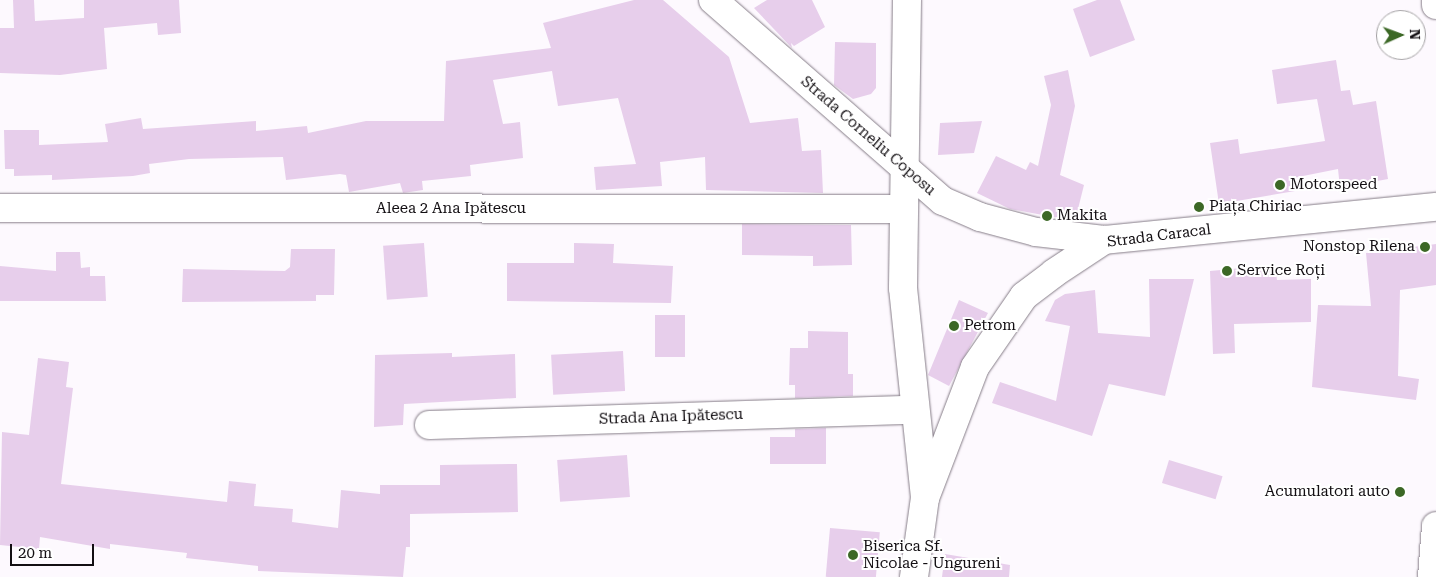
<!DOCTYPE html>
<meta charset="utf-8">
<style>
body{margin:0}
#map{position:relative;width:1436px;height:577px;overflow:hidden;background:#fdf9fe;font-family:"Roboto Serif",serif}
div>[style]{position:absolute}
.building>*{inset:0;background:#e7ceeb;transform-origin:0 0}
.roads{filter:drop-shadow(0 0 1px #867d88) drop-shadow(0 0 1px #867d88)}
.minor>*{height:28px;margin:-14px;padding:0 14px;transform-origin:14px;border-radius:14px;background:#fff}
.major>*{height:28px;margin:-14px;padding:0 14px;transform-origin:14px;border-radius:14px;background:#fff}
.dots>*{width:14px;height:14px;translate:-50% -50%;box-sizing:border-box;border:2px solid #fff;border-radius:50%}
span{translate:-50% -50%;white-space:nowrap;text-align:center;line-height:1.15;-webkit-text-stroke:4px #fff;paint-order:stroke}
.street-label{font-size:15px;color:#130f13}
.poi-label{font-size:15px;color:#130f13}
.left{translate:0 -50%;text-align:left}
.right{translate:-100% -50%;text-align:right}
.north{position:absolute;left:1376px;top:10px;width:50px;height:50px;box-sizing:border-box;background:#fff;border:1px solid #a19fa1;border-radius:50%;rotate:88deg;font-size:14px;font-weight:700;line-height:20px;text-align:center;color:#130f13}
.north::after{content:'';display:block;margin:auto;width:18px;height:22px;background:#3c6826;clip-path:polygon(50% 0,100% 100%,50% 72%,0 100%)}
.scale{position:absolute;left:10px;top:544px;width:84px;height:22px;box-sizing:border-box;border:2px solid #130f13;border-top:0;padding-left:6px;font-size:15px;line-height:18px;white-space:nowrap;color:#130f13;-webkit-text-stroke:4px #fff;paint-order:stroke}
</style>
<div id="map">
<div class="building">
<i style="clip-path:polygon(13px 0,34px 0,35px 21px,84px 18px,84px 0,179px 0,181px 33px,158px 35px,157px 23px,104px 28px,107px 69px,60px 75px,0 73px,0 28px,14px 28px)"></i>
<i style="clip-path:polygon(634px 0,663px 0,729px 57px,750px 123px,798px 118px,802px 151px,821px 150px,823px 193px,706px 190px,705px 157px,660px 162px,662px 186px,596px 190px,594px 167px,636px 164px,618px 98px,558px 106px,552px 71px,493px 80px,503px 124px,520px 122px,523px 158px,470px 165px,471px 176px,422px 181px,423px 190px,403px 193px,400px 183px,349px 192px,346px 175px,340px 174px,286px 180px,283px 157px,189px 159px,149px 164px,150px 173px,133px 176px,52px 180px,52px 175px,14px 176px,14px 169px,5px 169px,4px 130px,39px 130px,39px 145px,108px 142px,105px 124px,141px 118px,143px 129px,256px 121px,256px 131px,307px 126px,308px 133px,366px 121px,444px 121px,446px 61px,551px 48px,543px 23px)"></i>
<i style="clip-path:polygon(767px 0,812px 0,825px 27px,794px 46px,791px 43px,792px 48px,754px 8px)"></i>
<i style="clip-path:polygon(1097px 0,1120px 0,1135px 40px,1090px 57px,1073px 9px)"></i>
<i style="clip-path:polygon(835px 42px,876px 43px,876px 88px,871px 94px,853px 99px,834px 85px)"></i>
<i style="clip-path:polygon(1336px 60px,1341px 91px,1350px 90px,1353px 105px,1376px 101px,1388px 179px,1340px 188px,1338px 169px,1293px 178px,1295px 191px,1219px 204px,1210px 143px,1238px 139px,1240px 154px,1325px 141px,1317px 99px,1277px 104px,1272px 70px)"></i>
<i style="clip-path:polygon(1068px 70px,1075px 106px,1060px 175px,1084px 185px,1075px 221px,1010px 209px,977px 193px,996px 156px,1026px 170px,1030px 162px,1038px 166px,1051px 105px,1044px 76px)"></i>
<i style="clip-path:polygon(982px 121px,974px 153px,938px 155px,940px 123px)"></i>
<i style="clip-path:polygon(742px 224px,851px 225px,852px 265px,813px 266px,813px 256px,742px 255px)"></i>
<i style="left:424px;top:243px;width:54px;height:41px;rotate:86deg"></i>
<i style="clip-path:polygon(574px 243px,614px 244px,613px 263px,673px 266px,671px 303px,507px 301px,507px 263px,574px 263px)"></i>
<i style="clip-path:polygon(1436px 244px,1436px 285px,1400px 290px,1398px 376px,1419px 379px,1416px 400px,1312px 387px,1318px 305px,1371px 306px,1366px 253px)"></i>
<i style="clip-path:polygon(291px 249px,335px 249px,334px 295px,316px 295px,316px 301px,182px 302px,183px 269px,285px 271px,290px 267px)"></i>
<i style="clip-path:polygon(56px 252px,80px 252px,81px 268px,90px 267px,90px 276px,105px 276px,106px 301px,0 301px,0 266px,56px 271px)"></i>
<i style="clip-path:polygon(1275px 265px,1277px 280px,1311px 279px,1311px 322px,1234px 324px,1235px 353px,1213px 354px,1210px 271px)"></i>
<i style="clip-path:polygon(1149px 279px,1194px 279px,1165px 396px,1109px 384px,1092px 436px,992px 403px,1000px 382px,1056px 401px,1070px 326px,1045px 321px,1055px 300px,1065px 294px,1095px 290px,1098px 333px,1150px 337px)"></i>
<i style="clip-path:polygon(959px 300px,988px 313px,949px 386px,928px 375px)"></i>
<i style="left:655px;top:315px;width:30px;height:42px"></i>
<i style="clip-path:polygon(808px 331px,848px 332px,848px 374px,853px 374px,853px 396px,795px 398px,795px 385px,789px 385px,790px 348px,808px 348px)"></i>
<i style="left:623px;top:351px;width:40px;height:72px;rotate:87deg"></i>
<i style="clip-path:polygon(452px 353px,452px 357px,515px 354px,516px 398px,404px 404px,403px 425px,374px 427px,375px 355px)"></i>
<i style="clip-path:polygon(38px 358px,69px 362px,66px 387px,73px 388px,61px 484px,227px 502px,229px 481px,256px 484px,254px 506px,293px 509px,292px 522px,338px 528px,341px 490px,380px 494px,380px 485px,440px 485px,440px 465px,517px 464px,518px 512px,410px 514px,410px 547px,406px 547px,403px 577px,258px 571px,258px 566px,186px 558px,187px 553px,110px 544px,110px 549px,40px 537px,39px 549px,0 545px,2px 432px,29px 435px)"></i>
<i style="clip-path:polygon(826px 428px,826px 464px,770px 464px,770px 437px,795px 437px,795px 429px)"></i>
<i style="left:627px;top:455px;width:42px;height:70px;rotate:86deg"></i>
<i style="left:1169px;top:460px;width:56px;height:24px;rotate:17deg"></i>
<i style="left:830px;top:528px;width:50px;height:49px;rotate:5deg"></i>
<i style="clip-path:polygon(945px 554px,1010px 565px,1009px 577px,942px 577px)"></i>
</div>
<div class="roads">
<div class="minor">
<i style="left:713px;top:0;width:305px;rotate:41.2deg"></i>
<i style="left:943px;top:201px;width:40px;rotate:23.4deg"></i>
<i style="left:980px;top:217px;width:58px;rotate:15deg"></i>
<i style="left:1036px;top:232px;width:68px;rotate:6.7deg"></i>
<i style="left:907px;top:0;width:288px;rotate:90.8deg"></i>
<i style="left:903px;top:288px;width:211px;rotate:84deg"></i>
<i style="left:0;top:208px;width:902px;rotate:0.06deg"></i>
<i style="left:429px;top:425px;width:484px;rotate:-1.8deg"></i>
</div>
<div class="major">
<i style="left:1436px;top:0;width:5px;rotate:90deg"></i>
<i style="left:914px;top:577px;width:80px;rotate:-82.1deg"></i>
<i style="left:925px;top:498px;width:140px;rotate:-69.1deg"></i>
<i style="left:975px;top:367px;width:86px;rotate:-55.4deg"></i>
<i style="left:1024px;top:296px;width:38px;rotate:-37deg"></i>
<i style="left:1054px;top:273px;width:60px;rotate:-33.4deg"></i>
<i style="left:1104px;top:240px;width:334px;rotate:-5.7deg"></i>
<i style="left:1432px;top:577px;width:51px;rotate:-85.5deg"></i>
</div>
</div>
<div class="dots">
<i style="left:1280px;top:185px;background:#3c6826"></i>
<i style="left:1199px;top:207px;background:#3c6826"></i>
<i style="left:1047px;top:216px;background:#3c6826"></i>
<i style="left:1425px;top:247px;background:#3c6826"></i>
<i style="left:1227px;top:271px;background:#3c6826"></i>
<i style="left:954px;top:326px;background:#3c6826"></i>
<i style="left:1400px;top:492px;background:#3c6826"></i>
<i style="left:853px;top:555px;background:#3c6826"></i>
</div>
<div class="street-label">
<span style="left:868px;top:136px;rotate:41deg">Strada Corneliu Coposu</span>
<span style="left:451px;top:209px">Aleea 2 Ana Ipătescu</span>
<span style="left:1159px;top:236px;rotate:-7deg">Strada Caracal</span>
<span style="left:671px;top:417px;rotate:-2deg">Strada Ana Ipătescu</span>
</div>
<div class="poi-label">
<span class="left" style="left:1290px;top:185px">Motorspeed</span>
<span class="left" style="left:1209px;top:207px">Piața Chiriac</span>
<span class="left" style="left:1057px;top:216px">Makita</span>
<span class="right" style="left:1415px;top:247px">Nonstop Rilena</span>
<span class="left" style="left:1237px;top:271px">Service Roți</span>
<span class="left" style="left:964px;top:326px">Petrom</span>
<span class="right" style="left:1390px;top:492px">Acumulatori auto</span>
<span class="left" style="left:863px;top:555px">Biserica Sf.<br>Nicolae - Ungureni</span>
</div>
<div class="north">N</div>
<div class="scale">20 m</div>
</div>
